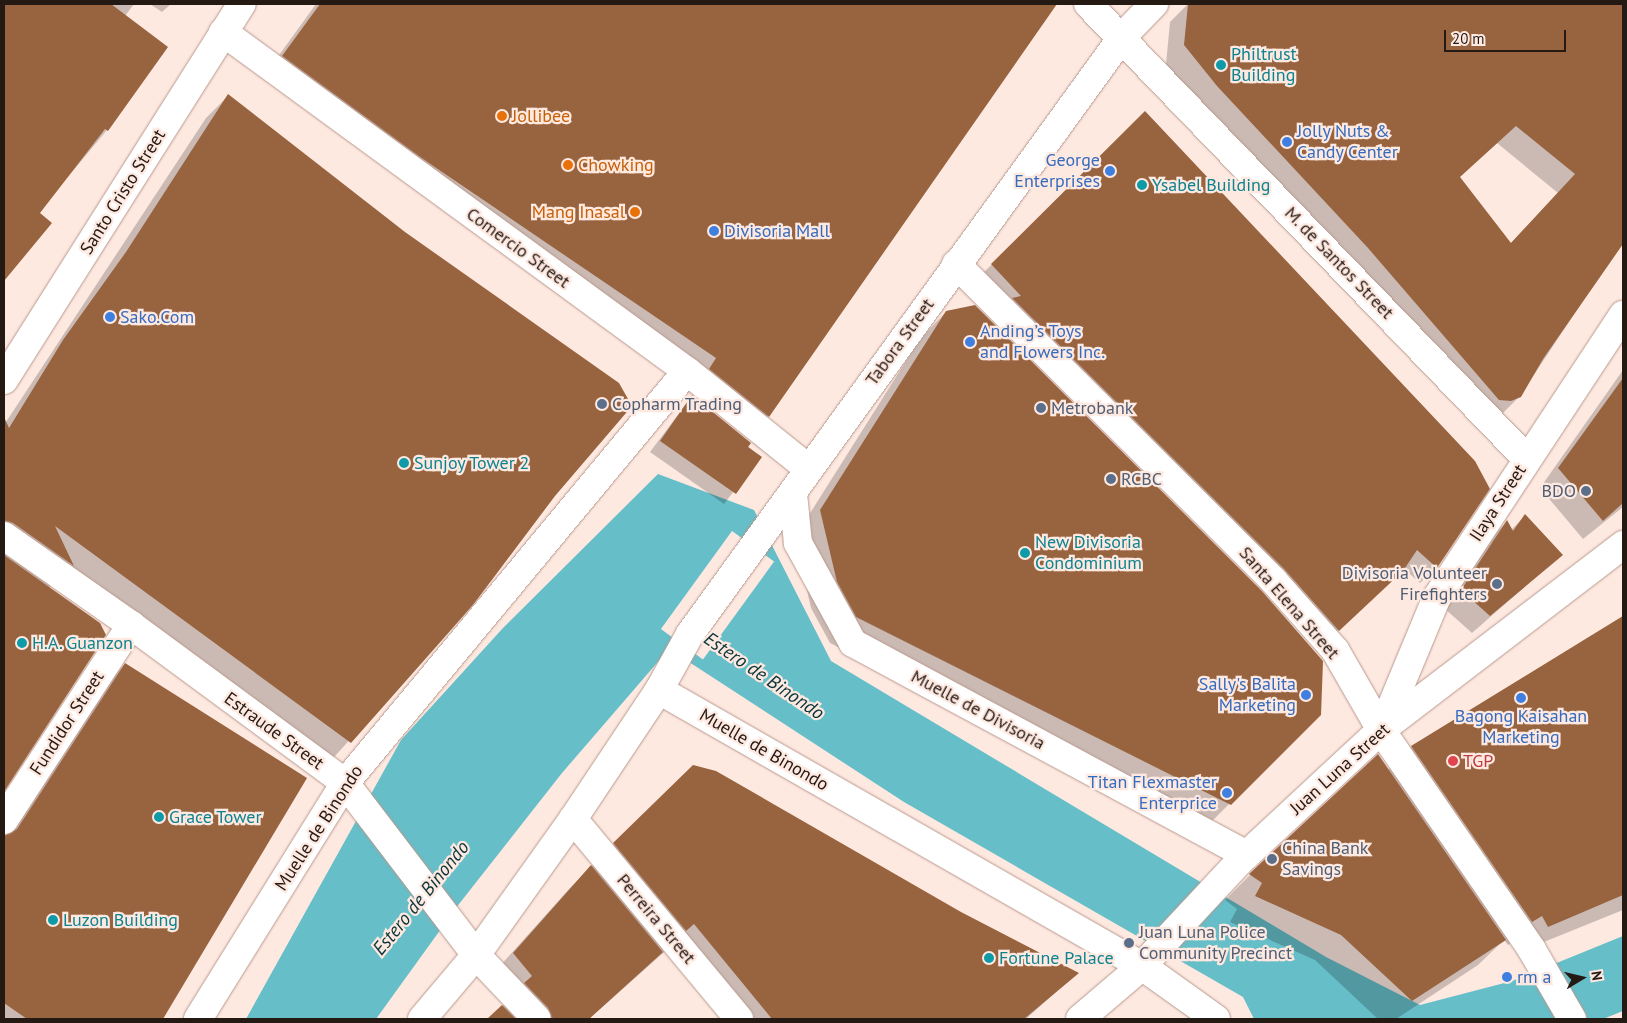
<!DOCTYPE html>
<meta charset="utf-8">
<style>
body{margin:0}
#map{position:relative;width:1627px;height:1023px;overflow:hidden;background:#fee9e1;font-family:"PT Sans",sans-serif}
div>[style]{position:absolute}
.water>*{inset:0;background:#66bec8}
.pier>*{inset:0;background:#fee9e1;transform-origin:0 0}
.shadow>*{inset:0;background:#0003}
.building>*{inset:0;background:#98633f}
.roads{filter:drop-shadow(0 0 1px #b9998d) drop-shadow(0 0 1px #b9998d)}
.minor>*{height:28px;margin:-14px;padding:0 14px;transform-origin:14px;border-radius:14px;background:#fff}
.dots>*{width:14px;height:14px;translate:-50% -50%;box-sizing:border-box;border:2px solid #fee9e1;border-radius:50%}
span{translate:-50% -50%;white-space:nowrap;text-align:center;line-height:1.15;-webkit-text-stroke:4.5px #fee9e1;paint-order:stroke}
.culture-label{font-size:18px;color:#0d838f}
.left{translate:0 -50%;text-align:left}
.food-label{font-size:18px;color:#c56008}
.right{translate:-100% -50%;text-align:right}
.shop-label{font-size:18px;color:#366cbe}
.street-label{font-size:18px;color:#251914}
.service-label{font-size:18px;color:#4e5e75}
.health-label{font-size:18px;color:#be3a42}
.water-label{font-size:19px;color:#09353a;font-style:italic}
.frame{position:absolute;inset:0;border:5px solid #251914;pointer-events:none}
.north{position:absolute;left:1557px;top:953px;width:50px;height:50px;-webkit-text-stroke:4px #fee9e1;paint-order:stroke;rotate:81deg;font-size:14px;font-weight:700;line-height:20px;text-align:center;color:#251914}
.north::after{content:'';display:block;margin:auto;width:18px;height:22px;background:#251914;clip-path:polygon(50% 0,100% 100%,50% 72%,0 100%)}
.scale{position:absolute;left:1444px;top:30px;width:122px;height:22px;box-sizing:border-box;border:2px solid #251914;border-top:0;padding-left:6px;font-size:15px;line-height:18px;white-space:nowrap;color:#251914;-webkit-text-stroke:4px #fee9e1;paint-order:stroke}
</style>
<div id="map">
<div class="water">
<i style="clip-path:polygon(658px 474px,754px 510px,831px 661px,1326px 957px,1420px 1005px,1512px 981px,1623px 936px,1623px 1011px,1603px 1019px,1254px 1019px,1243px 997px,904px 802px,669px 649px,562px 773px,459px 904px,376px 1019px,246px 1019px,401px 740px,503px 628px)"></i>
</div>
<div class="pier">
<i style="left:732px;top:531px;width:52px;height:121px;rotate:36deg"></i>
</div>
<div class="shadow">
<i style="clip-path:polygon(4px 4px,134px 4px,125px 16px,107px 130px,38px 213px,50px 223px,4px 280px)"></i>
<i style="clip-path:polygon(150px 4px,171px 4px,162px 12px)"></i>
<i style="clip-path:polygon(316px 4px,1052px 4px,1055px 5px,768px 416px,749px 435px,691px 389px,264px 76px)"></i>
<i style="clip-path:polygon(evenodd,1188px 4px,1623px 4px,1623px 240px,1520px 396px,1501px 415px,1199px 105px,1166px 64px,1170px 22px,1188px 4px,1497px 143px,1558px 193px,1510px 244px,1459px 177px,1497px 143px)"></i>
<i style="clip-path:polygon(228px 96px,554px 495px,472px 604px,327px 765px,65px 572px,49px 588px,105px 635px,4px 789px,4px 425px,206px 118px)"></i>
<i style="clip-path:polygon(1145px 113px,1488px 488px,1436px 568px,1420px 583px,1403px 568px,1322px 646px,976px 280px)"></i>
<i style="clip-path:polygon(946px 312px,1320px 714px,1203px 830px,830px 643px,811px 608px,795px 537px,920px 339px)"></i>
<i style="clip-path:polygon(1623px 370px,1623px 507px,1583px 539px,1540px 488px)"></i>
<i style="clip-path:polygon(692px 396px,760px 457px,724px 504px,650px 452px)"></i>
<i style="clip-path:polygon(1525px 516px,1561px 555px,1472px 633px,1444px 608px,1490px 538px,1507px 522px,1511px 530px)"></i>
<i style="clip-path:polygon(1623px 616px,1623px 910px,1524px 950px,1518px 939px,1508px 945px,1504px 940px,1478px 965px,1396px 1019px,1378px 1019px,1315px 960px,1230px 922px,1237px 909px,1225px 900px,1250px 875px,1388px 770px,1411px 747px)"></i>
<i style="clip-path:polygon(125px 664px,305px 779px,161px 1019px,4px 1019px,4px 837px,103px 687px)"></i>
<i style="clip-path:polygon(614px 844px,961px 913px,1077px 973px,1026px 1019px,731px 1019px,671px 946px,589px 1019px,489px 1019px,510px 999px,491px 976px,569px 889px)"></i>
</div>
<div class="building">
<i style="clip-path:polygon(4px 4px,111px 4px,168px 47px,108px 131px,105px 129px,40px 213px,52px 223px,4px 281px)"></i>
<i style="clip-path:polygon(320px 4px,1057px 4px,769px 417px,709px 369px,716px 358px,420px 157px,282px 56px)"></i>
<i style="clip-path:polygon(evenodd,1188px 4px,1623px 4px,1623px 244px,1543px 359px,1521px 397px,1511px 401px,1499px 400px,1368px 248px,1217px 86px,1184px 45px,1188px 4px,1516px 126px,1575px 174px,1511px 243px,1460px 177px,1516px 126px)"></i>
<i style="clip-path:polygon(228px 94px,405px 232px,619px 383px,632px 406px,555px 496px,473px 605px,351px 743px,55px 526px,74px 566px,13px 523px,4px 521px,4px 417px,9px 428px,63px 340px,126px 252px)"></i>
<i style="clip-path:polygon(1145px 111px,1475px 461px,1490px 489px,1437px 568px,1417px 550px,1403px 571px,1339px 631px,1284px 569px,1012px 298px,1021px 296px,991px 264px)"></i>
<i style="clip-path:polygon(975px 305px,1262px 591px,1323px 661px,1321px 715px,1231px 805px,856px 617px,837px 582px,820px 510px,946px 311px)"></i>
<i style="clip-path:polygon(1623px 378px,1623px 503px,1603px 521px,1558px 468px)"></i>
<i style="clip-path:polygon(692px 395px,751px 443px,748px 447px,762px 457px,736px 494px,660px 441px)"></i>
<i style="clip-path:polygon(1525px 514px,1563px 555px,1490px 616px,1461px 590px,1507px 520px,1513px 531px)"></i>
<i style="clip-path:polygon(4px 555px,100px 623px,106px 635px,4px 792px)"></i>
<i style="clip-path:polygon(1623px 616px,1623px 895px,1548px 927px,1542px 916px,1532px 922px,1411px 746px)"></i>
<i style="clip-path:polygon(125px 663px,307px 778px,163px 1019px,27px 1019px,4px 1003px,4px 836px,17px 829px)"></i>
<i style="clip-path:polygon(1378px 754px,1506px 940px,1412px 1001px,1341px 935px,1255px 896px,1262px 883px,1249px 874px)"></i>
<i style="clip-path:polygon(693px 765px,716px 771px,961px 912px,1079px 973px,1024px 1019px,772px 1019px,694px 924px,686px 931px,613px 843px)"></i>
<i style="clip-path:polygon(591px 865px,663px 952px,589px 1019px,552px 1019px,548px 1008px,524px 983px,532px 976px,513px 953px)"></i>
<i style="clip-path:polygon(502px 1005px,516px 1019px,487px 1019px)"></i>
</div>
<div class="roads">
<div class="minor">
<i style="left:1088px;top:4px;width:631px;rotate:46.03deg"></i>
<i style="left:223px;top:32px;width:575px;rotate:36.15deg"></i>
<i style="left:687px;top:371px;width:156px;rotate:38.8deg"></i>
<i style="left:956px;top:264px;width:448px;rotate:44.9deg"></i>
<i style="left:1273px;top:580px;width:94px;rotate:48.5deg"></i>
<i style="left:1335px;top:650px;width:92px;rotate:60.1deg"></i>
<i style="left:1381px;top:730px;width:267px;rotate:55.5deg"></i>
<i style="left:1532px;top:950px;width:80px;rotate:59.9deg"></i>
<i style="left:4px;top:380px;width:445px;rotate:-57.7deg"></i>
<i style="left:793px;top:494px;width:49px;rotate:84.2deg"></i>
<i style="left:798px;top:543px;width:114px;rotate:61.2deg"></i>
<i style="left:853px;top:643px;width:447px;rotate:28.3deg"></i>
<i style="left:4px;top:536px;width:155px;rotate:35deg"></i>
<i style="left:131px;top:625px;width:266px;rotate:36.4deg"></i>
<i style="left:345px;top:783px;width:216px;rotate:52.7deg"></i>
<i style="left:476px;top:955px;width:88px;rotate:46.4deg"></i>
<i style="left:659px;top:690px;width:556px;rotate:29.74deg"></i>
<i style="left:1142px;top:966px;width:91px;rotate:35.6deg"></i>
<i style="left:1382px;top:729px;width:143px;rotate:-67.4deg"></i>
<i style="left:1437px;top:597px;width:338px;rotate:-56.6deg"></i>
<i style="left:573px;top:819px;width:260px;rotate:50.3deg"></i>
<i style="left:4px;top:820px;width:233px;rotate:-56.9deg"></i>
<i style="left:198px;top:1019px;width:278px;rotate:-58.1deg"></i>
<i style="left:345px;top:783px;width:535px;rotate:-50.3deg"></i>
<i style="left:422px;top:1019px;width:84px;rotate:-49.8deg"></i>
<i style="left:476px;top:955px;width:167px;rotate:-54.5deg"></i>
<i style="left:573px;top:819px;width:155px;rotate:-56.3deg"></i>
<i style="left:659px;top:690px;width:64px;rotate:-61deg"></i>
<i style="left:690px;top:634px;width:738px;rotate:-54.09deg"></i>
<i style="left:1123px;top:36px;width:45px;rotate:-45.9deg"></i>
<i style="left:1080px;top:1019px;width:82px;rotate:-40.5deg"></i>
<i style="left:1142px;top:966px;width:144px;rotate:-47deg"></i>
<i style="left:1240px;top:861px;width:192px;rotate:-42.9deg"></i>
<i style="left:1381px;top:730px;width:305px;rotate:-37.4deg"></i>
</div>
</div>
<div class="dots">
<i style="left:1221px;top:65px;background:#0f9aa8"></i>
<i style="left:502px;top:116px;background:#e8710a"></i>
<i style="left:1287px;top:142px;background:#3f7fe0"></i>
<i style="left:568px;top:165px;background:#e8710a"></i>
<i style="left:1110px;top:171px;background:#3f7fe0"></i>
<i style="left:1142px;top:185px;background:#0f9aa8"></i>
<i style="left:635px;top:212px;background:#e8710a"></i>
<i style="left:714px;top:231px;background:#3f7fe0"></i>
<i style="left:110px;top:317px;background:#3f7fe0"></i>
<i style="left:970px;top:342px;background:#3f7fe0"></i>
<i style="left:602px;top:404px;background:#5c6f8a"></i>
<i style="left:1041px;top:408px;background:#5c6f8a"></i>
<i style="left:404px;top:463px;background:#0f9aa8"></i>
<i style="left:1111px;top:479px;background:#5c6f8a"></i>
<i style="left:1586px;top:491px;background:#5c6f8a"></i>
<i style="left:1025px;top:553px;background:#0f9aa8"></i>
<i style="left:1497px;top:584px;background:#5c6f8a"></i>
<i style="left:22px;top:643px;background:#0f9aa8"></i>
<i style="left:1306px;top:695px;background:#3f7fe0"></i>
<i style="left:1521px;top:698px;background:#3f7fe0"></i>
<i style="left:1453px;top:761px;background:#e0444e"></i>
<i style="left:1227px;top:793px;background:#3f7fe0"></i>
<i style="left:159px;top:817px;background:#0f9aa8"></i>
<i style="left:1272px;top:859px;background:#5c6f8a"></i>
<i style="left:53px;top:920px;background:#0f9aa8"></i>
<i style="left:1129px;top:943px;background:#5c6f8a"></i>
<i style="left:989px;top:958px;background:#0f9aa8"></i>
<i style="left:1507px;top:977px;background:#3f7fe0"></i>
</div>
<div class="culture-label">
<span class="left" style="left:1231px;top:65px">Philtrust<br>Building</span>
<span class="left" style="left:1152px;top:185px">Ysabel Building</span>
<span class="left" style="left:414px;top:463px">Sunjoy Tower 2</span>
<span class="left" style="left:1035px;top:553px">New Divisoria<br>Condominium</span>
<span class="left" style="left:32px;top:643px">H.A. Guanzon</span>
<span class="left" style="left:169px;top:817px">Grace Tower</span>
<span class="left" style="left:63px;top:920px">Luzon Building</span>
<span class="left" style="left:999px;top:958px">Fortune Palace</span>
</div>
<div class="food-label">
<span class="left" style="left:512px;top:116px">Jollibee</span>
<span class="left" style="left:578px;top:165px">Chowking</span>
<span class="right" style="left:625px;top:212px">Mang Inasal</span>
</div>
<div class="shop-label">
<span class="left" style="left:1297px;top:142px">Jolly Nuts &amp;<br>Candy Center</span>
<span class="right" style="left:1100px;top:171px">George<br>Enterprises</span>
<span class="left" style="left:724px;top:231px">Divisoria Mall</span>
<span class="left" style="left:120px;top:317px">Sako.Com</span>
<span class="left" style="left:980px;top:342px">Anding’s Toys<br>and Flowers Inc.</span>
<span class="right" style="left:1296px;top:695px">Sally's Balita<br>Marketing</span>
<span style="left:1521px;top:727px">Bagong Kaisahan<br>Marketing</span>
<span class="right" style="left:1217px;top:793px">Titan Flexmaster<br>Enterprice</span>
<span class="left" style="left:1517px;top:977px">rm a</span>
</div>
<div class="street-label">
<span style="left:123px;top:192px;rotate:-58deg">Santo Cristo Street</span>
<span style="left:518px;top:248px;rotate:36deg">Comercio Street</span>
<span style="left:1339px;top:263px;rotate:46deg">M. de Santos Street</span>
<span style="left:900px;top:342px;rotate:-54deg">Tabora Street</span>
<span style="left:1498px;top:503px;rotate:-57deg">Ilaya Street</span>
<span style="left:1289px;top:603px;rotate:49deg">Santa Elena Street</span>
<span style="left:978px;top:710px;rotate:28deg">Muelle de Divisoria</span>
<span style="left:67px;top:723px;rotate:-57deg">Fundidor Street</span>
<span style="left:274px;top:731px;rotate:36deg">Estraude Street</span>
<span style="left:764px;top:750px;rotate:30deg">Muelle de Binondo</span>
<span style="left:1340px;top:769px;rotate:-42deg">Juan Luna Street</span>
<span style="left:319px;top:828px;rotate:-57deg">Muelle de Binondo</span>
<span style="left:656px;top:919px;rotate:50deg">Perreira Street</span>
</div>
<div class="service-label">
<span class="left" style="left:612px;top:404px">Copharm Trading</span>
<span class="left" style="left:1051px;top:408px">Metrobank</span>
<span class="left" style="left:1121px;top:479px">RCBC</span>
<span class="right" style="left:1576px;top:491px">BDO</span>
<span class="right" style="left:1487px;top:584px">Divisoria Volunteer<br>Firefighters</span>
<span class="left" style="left:1282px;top:859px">China Bank<br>Savings</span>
<span class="left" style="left:1139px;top:943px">Juan Luna Police<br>Community Precinct</span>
</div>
<div class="health-label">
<span class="left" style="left:1463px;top:761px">TGP</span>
</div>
<div class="water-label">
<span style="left:764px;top:676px;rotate:34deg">Estero de Binondo</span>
<span style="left:421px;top:898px;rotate:-51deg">Estero de Binondo</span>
</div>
<div class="frame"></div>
<div class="north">N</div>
<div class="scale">20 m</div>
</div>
